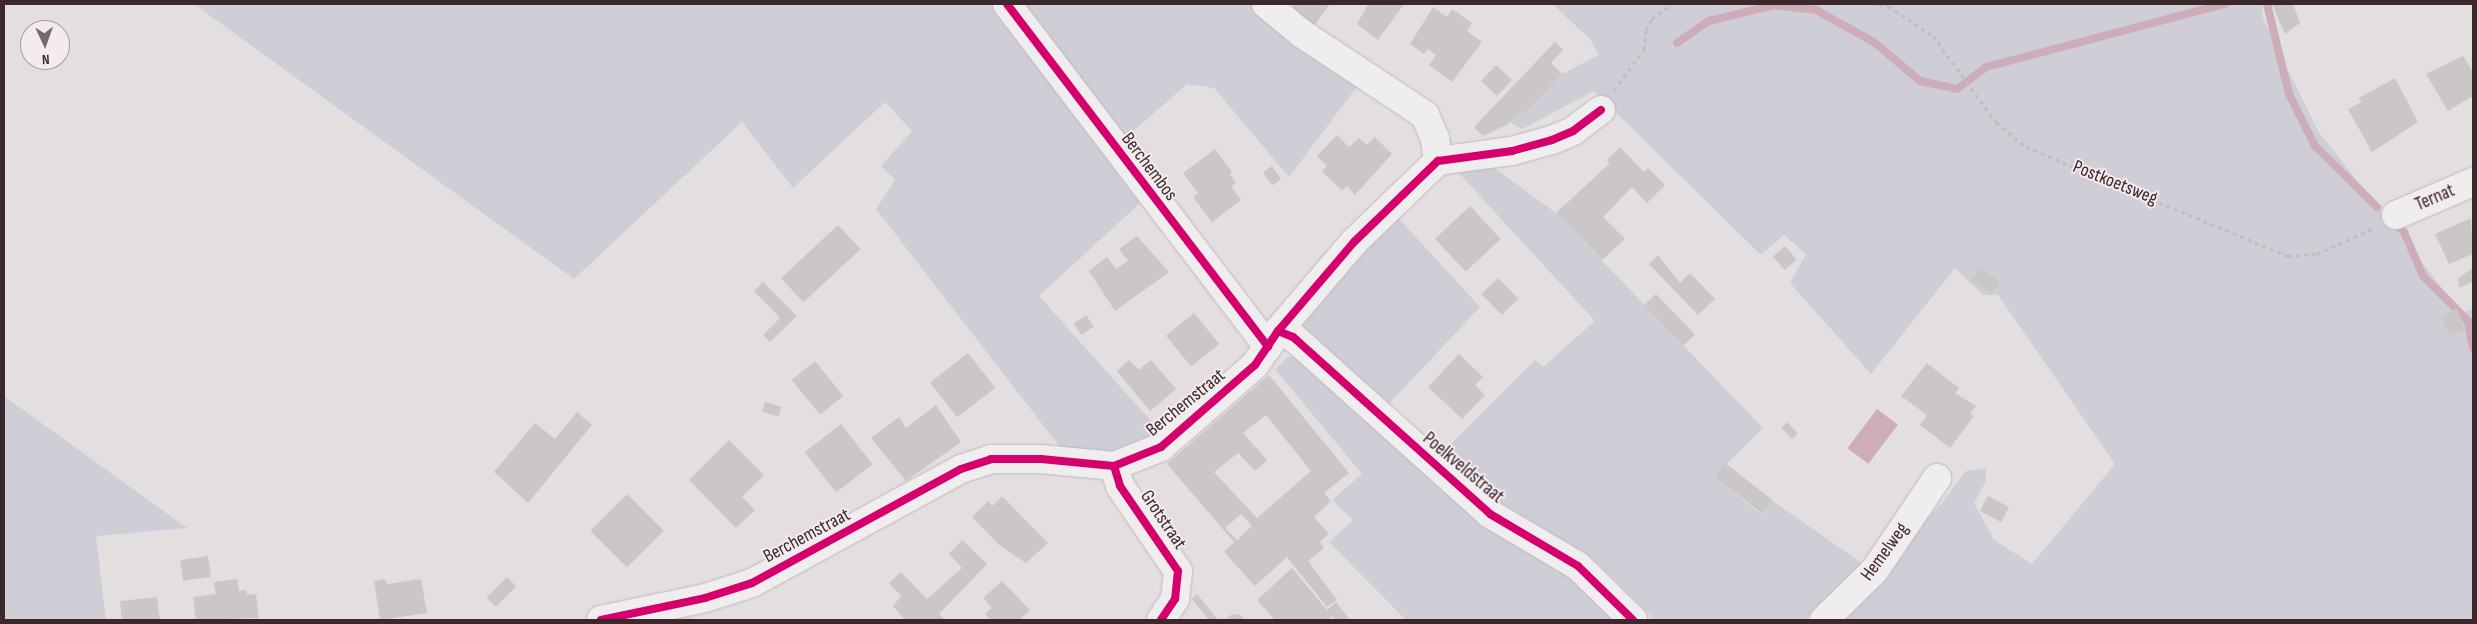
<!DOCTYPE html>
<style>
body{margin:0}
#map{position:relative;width:2477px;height:624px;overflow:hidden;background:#e3dee0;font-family:"Sofia Sans Condensed",sans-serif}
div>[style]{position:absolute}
.green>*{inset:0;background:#cfced7}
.water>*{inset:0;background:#cdadba;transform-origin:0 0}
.stream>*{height:8px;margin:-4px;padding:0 4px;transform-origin:4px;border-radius:4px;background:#cdadba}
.building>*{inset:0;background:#cbc7c8;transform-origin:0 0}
.path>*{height:3px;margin-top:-1.5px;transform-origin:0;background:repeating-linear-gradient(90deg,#c2bebe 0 4px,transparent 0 8px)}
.roads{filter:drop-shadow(0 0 1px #bfbabc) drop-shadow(0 0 1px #bfbabc)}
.street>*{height:28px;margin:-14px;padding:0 14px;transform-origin:14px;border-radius:14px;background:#f0edee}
.cycleway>*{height:8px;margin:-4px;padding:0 4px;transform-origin:4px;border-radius:4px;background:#d6006c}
span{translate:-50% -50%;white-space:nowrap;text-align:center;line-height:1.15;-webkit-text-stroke:4px #f3ebee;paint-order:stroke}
.street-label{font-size:19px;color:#3b272c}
.frame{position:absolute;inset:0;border:5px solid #3b272c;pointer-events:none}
.north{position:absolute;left:20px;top:20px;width:50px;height:50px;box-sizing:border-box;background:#f3ebee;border:1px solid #a99da0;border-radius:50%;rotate:177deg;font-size:14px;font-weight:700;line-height:20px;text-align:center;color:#3b272c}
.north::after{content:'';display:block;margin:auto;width:18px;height:22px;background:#76676b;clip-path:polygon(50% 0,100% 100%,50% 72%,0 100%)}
</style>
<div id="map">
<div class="green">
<i style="clip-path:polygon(194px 4px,992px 4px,1140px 203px,1039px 296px,1160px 431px,1125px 453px,1097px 454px,1060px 447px,876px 209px,895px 180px,881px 166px,912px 131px,885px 102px,793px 188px,742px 122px,574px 279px)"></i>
<i style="clip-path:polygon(1016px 4px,1255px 4px,1362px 80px,1289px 177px,1214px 88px,1187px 84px,1121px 142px)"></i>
<i style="clip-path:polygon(1552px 4px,2262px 4px,2263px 19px,2318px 131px,2442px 288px,2465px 312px,2473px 309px,2473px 620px,1829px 620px,1942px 503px,1966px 471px,1986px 468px,1986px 481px,1974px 503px,1994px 540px,2032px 564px,2115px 464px,1998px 295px,1983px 295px,1955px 268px,1871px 374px,1790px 283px,1806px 254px,1784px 235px,1761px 255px,1594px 91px,1522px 129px,1510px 122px,1520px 111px,1524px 114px,1562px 74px,1599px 55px,1590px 39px)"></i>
<i style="clip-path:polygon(1493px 167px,1556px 213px,1763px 428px,1714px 476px,1762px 515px,1773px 501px,1863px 564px,1805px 620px,1655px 620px,1597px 563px,1494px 499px,1440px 455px,1535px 360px,1543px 367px,1595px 321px,1456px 170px)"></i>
<i style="clip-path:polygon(1392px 211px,1480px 307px,1386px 407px,1299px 329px,1299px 316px)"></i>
<i style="clip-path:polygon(1288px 357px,1299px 357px,1573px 577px,1618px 620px,1406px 620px,1329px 542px,1353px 520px,1332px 500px,1362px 474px,1275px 369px)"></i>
<i style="clip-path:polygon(4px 396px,187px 528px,96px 536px,106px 620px,4px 620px)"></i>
</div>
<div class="water">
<i style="left:1877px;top:409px;width:26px;height:49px;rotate:37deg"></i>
</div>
<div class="stream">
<i style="left:2267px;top:4px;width:93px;rotate:76.3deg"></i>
<i style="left:2289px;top:94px;width:58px;rotate:63.4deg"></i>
<i style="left:2315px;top:146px;width:87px;rotate:44.5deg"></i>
<i style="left:1677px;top:43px;width:39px;rotate:-35deg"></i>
<i style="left:1709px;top:21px;width:67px;rotate:-13.8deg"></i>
<i style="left:1774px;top:5px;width:42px;rotate:6.8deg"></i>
<i style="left:1816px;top:10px;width:66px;rotate:28.9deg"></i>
<i style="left:1874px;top:42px;width:60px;rotate:40.3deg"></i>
<i style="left:1920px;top:81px;width:38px;rotate:12deg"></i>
<i style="left:1957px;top:89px;width:36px;rotate:-37deg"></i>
<i style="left:1986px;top:67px;width:246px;rotate:-14.8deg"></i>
<i style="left:2392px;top:222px;width:16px;rotate:40deg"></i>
<i style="left:2404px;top:232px;width:48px;rotate:66.6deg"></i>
<i style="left:2423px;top:276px;width:64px;rotate:45deg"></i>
<i style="left:2468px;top:321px;width:27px;rotate:80deg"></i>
</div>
<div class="building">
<i style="clip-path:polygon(1295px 4px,1330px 4px,1311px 30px,1286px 16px)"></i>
<i style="clip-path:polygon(1368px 4px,1404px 4px,1378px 40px,1357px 24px)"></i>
<i style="clip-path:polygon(2272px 4px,2293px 4px,2300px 23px,2285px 34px)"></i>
<i style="clip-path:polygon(1433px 7px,1447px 17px,1452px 9px,1472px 23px,1467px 31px,1482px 42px,1452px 82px,1429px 65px,1436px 55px,1428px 49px,1424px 54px,1410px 44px)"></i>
<i style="clip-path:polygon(1555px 42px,1563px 50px,1551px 63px,1562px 74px,1524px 114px,1520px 111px,1508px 124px,1483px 136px,1474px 127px)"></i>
<i style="clip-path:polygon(2463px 56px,2473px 72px,2473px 96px,2448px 111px,2426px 74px)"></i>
<i style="left:1496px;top:65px;width:22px;height:22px;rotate:43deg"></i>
<i style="clip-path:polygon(2395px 78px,2418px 122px,2372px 152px,2348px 109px,2361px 102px,2359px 98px)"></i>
<i style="clip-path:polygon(1337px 135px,1349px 147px,1359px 138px,1367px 145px,1375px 137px,1392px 154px,1355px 195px,1347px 186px,1342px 191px,1322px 171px,1327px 166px,1317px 156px)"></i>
<i style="clip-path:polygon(1620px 147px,1644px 172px,1648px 168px,1665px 185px,1647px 203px,1632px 187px,1603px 217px,1625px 239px,1602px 260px,1556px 213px,1610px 163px,1607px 160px)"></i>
<i style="clip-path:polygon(1215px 149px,1232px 172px,1230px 174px,1236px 183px,1231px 186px,1241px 200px,1212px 222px,1193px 197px,1198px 193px,1183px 173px)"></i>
<i style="left:1272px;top:166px;width:16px;height:11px;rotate:55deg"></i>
<i style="left:1470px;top:206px;width:45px;height:48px;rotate:47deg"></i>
<i style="clip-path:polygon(2471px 218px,2473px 254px,2449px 264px,2435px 234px)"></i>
<i style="left:838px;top:225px;width:33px;height:78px;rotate:47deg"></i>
<i style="clip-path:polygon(1137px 236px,1169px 272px,1115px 311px,1089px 271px,1107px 257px,1116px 269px,1128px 261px,1119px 249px)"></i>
<i style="left:1785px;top:246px;width:18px;height:16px;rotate:49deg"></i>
<i style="clip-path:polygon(1658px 255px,1680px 283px,1690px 273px,1715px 299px,1698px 315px,1649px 264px)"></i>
<i style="clip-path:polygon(1980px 268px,2000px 282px,1992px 293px,1971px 281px)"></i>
<i style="clip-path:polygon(2473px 268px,2473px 281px,2459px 288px,2458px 278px)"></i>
<i style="left:1498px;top:278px;width:29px;height:23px;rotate:46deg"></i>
<i style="clip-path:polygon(763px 282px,797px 316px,770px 342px,763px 335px,780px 318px,754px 291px)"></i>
<i style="left:1656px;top:294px;width:56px;height:16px;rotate:46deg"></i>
<i style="clip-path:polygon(2457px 308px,2464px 330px,2450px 336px,2440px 317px)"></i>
<i style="left:1194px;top:313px;width:40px;height:36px;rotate:51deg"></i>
<i style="left:1086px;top:315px;width:14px;height:15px;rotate:56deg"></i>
<i style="left:968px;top:353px;width:44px;height:48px;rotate:52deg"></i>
<i style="clip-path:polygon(1459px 354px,1483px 377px,1475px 385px,1485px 395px,1462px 419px,1428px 387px)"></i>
<i style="clip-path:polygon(1129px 360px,1139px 370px,1151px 360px,1176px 389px,1150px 411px,1117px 371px)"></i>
<i style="left:815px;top:361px;width:45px;height:30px;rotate:51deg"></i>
<i style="clip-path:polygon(1927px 363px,1959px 388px,1955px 393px,1976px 406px,1970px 414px,1974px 416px,1950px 448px,1920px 425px,1927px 415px,1901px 396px)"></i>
<i style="clip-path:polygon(evenodd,1269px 375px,1349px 473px,1324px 493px,1331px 501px,1314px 517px,1329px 534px,1320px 542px,1324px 548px,1308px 561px,1337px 600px,1327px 607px,1287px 557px,1255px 586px,1224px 552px,1234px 542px,1167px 464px,1269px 375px,1266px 415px,1311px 471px,1257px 518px,1214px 472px,1238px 453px,1255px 471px,1267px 460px,1243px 433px,1266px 415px,1269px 375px,1241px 514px,1252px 526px,1237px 540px,1225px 528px,1241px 514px)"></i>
<i style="left:765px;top:402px;width:17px;height:10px;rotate:17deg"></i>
<i style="clip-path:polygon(936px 405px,961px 442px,906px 481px,871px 438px,899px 417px,906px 428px)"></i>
<i style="clip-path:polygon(577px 412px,592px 425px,528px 503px,494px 472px,535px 423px,555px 439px)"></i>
<i style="left:1787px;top:422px;width:16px;height:8px;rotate:47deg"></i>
<i style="left:841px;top:424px;width:51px;height:46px;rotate:52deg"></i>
<i style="clip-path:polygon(729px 440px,764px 475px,742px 497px,755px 510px,736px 528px,689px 480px)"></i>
<i style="left:1725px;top:463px;width:61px;height:17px;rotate:38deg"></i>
<i style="left:627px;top:494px;width:52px;height:52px;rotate:45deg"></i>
<i style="clip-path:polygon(1002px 496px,1048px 543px,1026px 563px,999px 545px,972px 517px,988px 501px,992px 506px)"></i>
<i style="left:1988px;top:496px;width:24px;height:17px;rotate:28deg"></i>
<i style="clip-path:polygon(962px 540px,987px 564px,939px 614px,945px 620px,905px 620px,893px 606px,901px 596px,889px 583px,901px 572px,927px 599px,962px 568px,949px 554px)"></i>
<i style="left:208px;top:556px;width:21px;height:28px;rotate:82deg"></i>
<i style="clip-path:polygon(1292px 568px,1327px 610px,1336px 602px,1350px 620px,1335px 620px,1332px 616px,1327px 620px,1275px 620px,1257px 600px)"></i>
<i style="left:507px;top:577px;width:13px;height:29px;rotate:45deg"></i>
<i style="clip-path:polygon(237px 579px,239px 591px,246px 590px,247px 595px,256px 594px,259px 618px,196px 620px,193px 597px,216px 594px,214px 582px)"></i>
<i style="clip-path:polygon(385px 579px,387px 584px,421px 579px,427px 613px,380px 620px,374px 581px)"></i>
<i style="clip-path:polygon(1002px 581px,1030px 610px,1019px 620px,991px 620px,985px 614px,992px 608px,983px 598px)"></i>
<i style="clip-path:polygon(1197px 594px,1218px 620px,1209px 620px,1192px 599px)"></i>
<i style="clip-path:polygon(157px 597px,160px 620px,122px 620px,120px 601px)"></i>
<i style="clip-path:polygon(1232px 614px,1240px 615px,1245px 620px,1226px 620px)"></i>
</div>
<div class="path">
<i style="left:1878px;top:4px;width:10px;rotate:11deg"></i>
<i style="left:1888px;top:6px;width:54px;rotate:33.7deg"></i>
<i style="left:1933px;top:36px;width:107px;rotate:53.8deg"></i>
<i style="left:1996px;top:122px;width:39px;rotate:40deg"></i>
<i style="left:2026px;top:147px;width:284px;rotate:22.6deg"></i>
<i style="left:2288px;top:256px;width:29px;rotate:-4deg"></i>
<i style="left:2317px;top:254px;width:63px;rotate:-24.5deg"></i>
<i style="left:1614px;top:90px;width:50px;rotate:-53.1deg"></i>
<i style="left:1644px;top:50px;width:20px;rotate:-84deg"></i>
<i style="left:1646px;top:30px;width:13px;rotate:-61deg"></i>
<i style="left:1652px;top:19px;width:24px;rotate:-38deg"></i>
</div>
<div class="roads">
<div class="street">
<i style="left:1007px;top:4px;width:431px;rotate:52.7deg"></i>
<i style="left:1266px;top:4px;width:45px;rotate:39.6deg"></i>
<i style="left:1301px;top:33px;width:149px;rotate:33.5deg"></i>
<i style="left:1425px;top:115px;width:25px;rotate:67deg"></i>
<i style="left:1435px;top:138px;width:23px;rotate:83deg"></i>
<i style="left:2396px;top:215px;width:84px;rotate:-23.2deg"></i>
<i style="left:1278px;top:331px;width:16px;rotate:22deg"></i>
<i style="left:1293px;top:337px;width:265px;rotate:41.9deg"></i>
<i style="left:1490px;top:514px;width:102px;rotate:30.6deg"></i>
<i style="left:1578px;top:566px;width:77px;rotate:44.5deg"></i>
<i style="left:1114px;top:466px;width:21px;rotate:73deg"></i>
<i style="left:1120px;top:486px;width:103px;rotate:55.7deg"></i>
<i style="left:1178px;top:571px;width:28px;rotate:96deg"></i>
<i style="left:1175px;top:599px;width:25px;rotate:124deg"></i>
<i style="left:601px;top:620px;width:106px;rotate:-11.9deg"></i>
<i style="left:705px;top:598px;width:49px;rotate:-17.7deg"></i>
<i style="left:752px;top:583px;width:238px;rotate:-28.6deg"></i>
<i style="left:961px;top:469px;width:32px;rotate:-18deg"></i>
<i style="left:991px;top:459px;width:50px"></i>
<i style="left:1041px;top:459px;width:73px;rotate:5.5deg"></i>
<i style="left:1114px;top:466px;width:51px;rotate:-22deg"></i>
<i style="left:1161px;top:447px;width:125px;rotate:-41.1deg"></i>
<i style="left:1255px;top:365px;width:41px;rotate:-55.9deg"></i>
<i style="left:1278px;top:331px;width:117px;rotate:-49.5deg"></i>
<i style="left:1354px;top:242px;width:117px;rotate:-44deg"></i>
<i style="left:1438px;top:161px;width:75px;rotate:-7.7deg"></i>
<i style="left:1512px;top:151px;width:41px;rotate:-15.4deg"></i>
<i style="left:1552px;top:140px;width:23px;rotate:-23deg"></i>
<i style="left:1573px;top:131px;width:35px;rotate:-37deg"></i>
<i style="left:1824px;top:620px;width:71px;rotate:-44.4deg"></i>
<i style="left:1875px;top:570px;width:111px;rotate:-56deg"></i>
</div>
</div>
<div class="cycleway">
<i style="left:1007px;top:4px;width:431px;rotate:52.7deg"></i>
<i style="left:1278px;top:331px;width:16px;rotate:22deg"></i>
<i style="left:1293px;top:337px;width:265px;rotate:41.9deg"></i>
<i style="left:1490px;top:514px;width:102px;rotate:30.6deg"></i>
<i style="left:1578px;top:566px;width:77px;rotate:44.5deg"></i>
<i style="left:1114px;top:466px;width:21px;rotate:73deg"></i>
<i style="left:1120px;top:486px;width:103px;rotate:55.7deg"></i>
<i style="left:1178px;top:571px;width:28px;rotate:96deg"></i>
<i style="left:1175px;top:599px;width:25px;rotate:124deg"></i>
<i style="left:601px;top:620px;width:106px;rotate:-11.9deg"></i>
<i style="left:705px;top:598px;width:49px;rotate:-17.7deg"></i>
<i style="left:752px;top:583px;width:238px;rotate:-28.6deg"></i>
<i style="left:961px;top:469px;width:32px;rotate:-18deg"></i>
<i style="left:991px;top:459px;width:50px"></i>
<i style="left:1041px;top:459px;width:73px;rotate:5.5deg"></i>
<i style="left:1114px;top:466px;width:51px;rotate:-22deg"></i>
<i style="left:1161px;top:447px;width:125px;rotate:-41.1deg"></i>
<i style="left:1255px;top:365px;width:41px;rotate:-55.9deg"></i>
<i style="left:1278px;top:331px;width:117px;rotate:-49.5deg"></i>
<i style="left:1354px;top:242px;width:117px;rotate:-44deg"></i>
<i style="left:1438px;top:161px;width:75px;rotate:-7.7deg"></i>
<i style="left:1512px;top:151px;width:41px;rotate:-15.4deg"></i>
<i style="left:1552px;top:140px;width:23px;rotate:-23deg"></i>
<i style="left:1573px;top:131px;width:35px;rotate:-37deg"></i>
</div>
<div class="street-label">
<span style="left:1149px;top:167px;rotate:53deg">Berchembos</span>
<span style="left:2115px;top:183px;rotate:22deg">Postkoetsweg</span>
<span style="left:2435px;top:198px;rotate:-23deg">Ternat</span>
<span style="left:1186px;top:403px;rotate:-39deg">Berchemstraat</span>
<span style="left:1463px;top:468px;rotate:40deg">Poelkveldstraat</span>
<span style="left:1163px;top:520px;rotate:56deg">Grotstraat</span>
<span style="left:807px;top:536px;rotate:-28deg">Berchemstraat</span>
<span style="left:1885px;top:552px;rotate:-54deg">Hemelweg</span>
</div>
<div class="frame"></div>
<div class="north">N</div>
</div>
